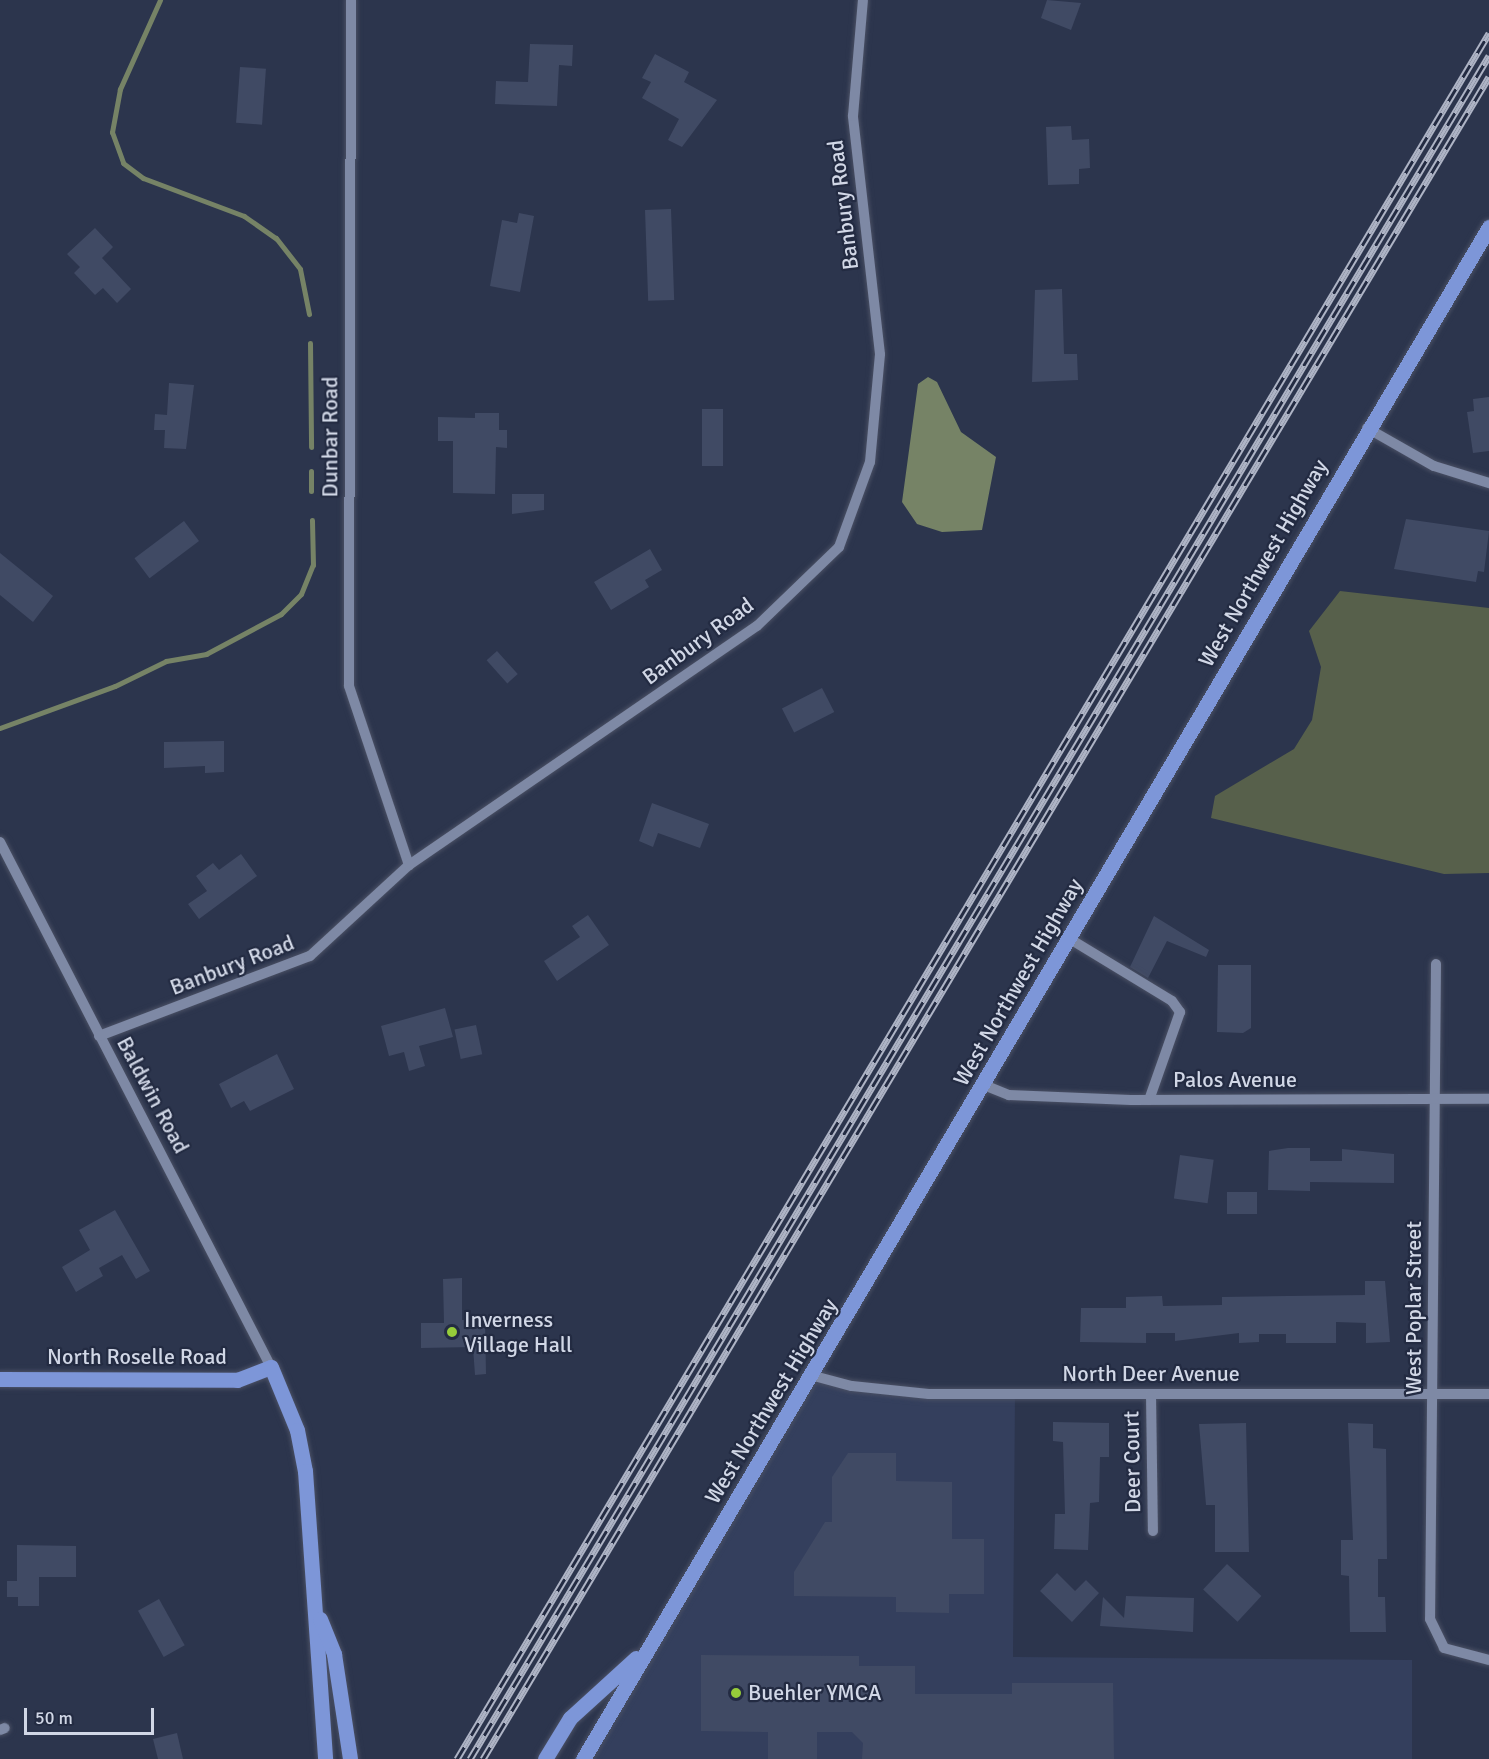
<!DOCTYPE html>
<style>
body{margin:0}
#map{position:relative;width:1489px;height:1759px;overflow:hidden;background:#2c354d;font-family:Signika,sans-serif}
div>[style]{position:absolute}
.built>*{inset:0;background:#343f5d}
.green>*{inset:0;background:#57604b}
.water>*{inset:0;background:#768366}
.stream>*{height:5px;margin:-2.5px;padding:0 2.5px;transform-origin:2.5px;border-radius:2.5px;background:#768366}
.building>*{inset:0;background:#404a64;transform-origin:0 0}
.roads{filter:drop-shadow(0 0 2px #4a5064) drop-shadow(0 0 2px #4a5064)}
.minor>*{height:10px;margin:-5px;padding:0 5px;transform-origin:5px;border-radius:5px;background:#7e89a5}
.major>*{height:15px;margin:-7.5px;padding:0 7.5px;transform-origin:7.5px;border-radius:7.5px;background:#7d96d8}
.rail>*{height:7px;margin-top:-3.5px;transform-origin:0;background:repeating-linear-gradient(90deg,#232b42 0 14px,#aeb4c5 0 28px);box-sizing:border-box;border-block:2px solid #aeb4c5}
.dots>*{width:16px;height:16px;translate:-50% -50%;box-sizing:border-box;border:3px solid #232b42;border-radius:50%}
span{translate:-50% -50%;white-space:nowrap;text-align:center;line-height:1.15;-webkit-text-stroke:4.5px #232b42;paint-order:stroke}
.street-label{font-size:22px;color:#d1d7e6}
.poi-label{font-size:22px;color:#d1d7e6}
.left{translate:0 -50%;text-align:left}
.scale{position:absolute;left:24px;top:1708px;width:130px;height:27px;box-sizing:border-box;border:3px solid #d1d7e6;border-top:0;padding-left:8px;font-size:18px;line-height:21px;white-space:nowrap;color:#d1d7e6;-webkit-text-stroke:4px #232b42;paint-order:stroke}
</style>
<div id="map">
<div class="built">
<i style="clip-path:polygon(814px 1376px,852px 1386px,1015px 1394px,1013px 1657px,1412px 1660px,1412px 1759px,583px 1759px)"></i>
</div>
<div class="green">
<i style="clip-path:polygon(1340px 591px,1489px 608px,1489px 873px,1444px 874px,1211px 818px,1215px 796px,1294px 749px,1312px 720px,1321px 667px,1309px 631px)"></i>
</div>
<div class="water">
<i style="clip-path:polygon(928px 377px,937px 382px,961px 432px,996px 457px,982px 530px,942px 532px,917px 524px,902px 502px,918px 384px)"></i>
</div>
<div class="stream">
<i style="left:160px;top:0;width:98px;rotate:114.2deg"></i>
<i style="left:120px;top:89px;width:44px;rotate:100.5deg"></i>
<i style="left:112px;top:132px;width:33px;rotate:70deg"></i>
<i style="left:123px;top:163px;width:25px;rotate:37deg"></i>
<i style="left:143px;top:178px;width:108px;rotate:20.6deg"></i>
<i style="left:244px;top:216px;width:39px;rotate:35deg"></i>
<i style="left:276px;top:238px;width:39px;rotate:52deg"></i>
<i style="left:300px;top:269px;width:46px;rotate:78.7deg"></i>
<i style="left:310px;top:343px;width:104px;rotate:89.4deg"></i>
<i style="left:311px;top:471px;width:20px;rotate:90deg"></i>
<i style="left:0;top:728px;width:122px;rotate:-20.1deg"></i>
<i style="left:115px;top:686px;width:57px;rotate:-26.1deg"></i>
<i style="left:166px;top:661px;width:41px;rotate:-9.9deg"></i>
<i style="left:206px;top:654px;width:85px;rotate:-28.1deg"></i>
<i style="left:281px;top:614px;width:28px;rotate:-45deg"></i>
<i style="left:301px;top:594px;width:31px;rotate:-68deg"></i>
<i style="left:313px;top:565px;width:45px;rotate:-91.3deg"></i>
</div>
<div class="building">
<i style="clip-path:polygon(1047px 0,1081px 3px,1071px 30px,1041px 18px)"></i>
<i style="clip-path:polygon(530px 44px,573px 45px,572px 66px,559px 65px,557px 106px,495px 104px,496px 81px,528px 82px)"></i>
<i style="clip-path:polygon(655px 54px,689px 72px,684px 82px,717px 100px,682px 147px,668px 140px,679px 119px,642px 98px,651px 82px,642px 78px)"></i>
<i style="left:240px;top:67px;width:26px;height:56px;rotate:4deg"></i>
<i style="clip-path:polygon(1071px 126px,1072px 140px,1089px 139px,1090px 168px,1079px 169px,1079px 184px,1048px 185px,1046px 127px)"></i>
<i style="left:671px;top:209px;width:91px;height:26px;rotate:88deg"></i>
<i style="clip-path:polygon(519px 213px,534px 216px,520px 292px,490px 286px,502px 220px,517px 223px)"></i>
<i style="clip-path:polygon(95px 228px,113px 247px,102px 258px,131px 289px,117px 303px,103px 288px,95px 295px,74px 273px,80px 267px,67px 254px)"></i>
<i style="clip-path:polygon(1062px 289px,1064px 354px,1077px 354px,1078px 380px,1032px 382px,1035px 290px)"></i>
<i style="clip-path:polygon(169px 383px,194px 385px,186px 449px,164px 448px,165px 430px,154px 430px,155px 414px,167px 415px)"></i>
<i style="clip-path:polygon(1489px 397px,1489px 451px,1473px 453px,1467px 412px,1474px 411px,1473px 399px)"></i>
<i style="left:702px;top:409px;width:21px;height:57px"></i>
<i style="clip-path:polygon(475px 413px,499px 413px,499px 430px,507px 430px,507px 448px,496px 447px,495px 494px,453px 493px,453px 441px,438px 441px,438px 417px,475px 418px)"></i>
<i style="clip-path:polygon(512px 494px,544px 494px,544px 510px,512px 514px)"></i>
<i style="clip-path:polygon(1406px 519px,1489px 531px,1484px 572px,1478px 571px,1476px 582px,1394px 569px)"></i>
<i style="left:184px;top:521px;width:25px;height:62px;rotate:53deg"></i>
<i style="clip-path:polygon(650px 549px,662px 570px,645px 580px,649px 587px,611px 610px,594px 582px)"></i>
<i style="clip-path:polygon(0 553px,53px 596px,33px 622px,0 595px)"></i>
<i style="left:497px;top:651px;width:31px;height:14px;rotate:48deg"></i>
<i style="left:822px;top:688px;width:27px;height:45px;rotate:63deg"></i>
<i style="clip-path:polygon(224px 741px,224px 772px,205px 773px,205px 766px,164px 768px,164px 742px)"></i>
<i style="clip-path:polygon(652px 803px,709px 824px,700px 848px,658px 833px,653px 847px,639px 841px)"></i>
<i style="clip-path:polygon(241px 854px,257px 876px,199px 919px,188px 904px,207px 891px,196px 876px,213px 863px,219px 870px)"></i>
<i style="clip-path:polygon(588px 915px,609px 945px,557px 981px,544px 961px,580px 937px,572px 926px)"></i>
<i style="clip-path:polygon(1154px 916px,1209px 950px,1206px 957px,1167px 941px,1148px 978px,1130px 967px)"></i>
<i style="clip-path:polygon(1218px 965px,1251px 965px,1251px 1028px,1243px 1033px,1217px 1032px)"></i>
<i style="clip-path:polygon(445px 1008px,453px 1037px,419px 1046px,425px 1066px,409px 1071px,404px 1052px,389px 1056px,381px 1026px)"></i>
<i style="left:476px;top:1025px;width:30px;height:22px;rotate:78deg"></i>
<i style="clip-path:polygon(277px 1054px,294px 1089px,250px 1111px,244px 1101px,231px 1108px,219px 1084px)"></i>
<i style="clip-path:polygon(1288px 1148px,1310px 1148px,1310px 1161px,1342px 1161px,1342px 1149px,1394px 1154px,1394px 1183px,1310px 1182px,1310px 1191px,1268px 1190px,1269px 1151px)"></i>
<i style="left:1180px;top:1155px;width:34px;height:44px;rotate:8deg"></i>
<i style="left:1227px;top:1192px;width:30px;height:22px"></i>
<i style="clip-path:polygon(115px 1210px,150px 1271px,136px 1279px,122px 1255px,99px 1268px,103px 1276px,76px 1292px,62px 1267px,90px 1250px,79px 1230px)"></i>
<i style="clip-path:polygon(462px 1278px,462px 1320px,485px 1320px,486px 1374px,475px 1375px,473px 1347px,421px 1348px,421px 1323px,444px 1323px,443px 1279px)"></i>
<i style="clip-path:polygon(1365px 1281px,1385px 1281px,1390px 1342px,1366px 1343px,1366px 1323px,1336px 1322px,1336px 1343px,1286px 1343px,1286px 1334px,1259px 1334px,1259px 1342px,1239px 1343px,1239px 1333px,1175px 1341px,1175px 1333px,1146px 1333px,1146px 1343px,1080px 1342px,1081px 1308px,1126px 1308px,1126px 1297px,1162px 1296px,1163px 1306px,1222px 1305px,1222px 1297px,1365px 1295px)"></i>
<i style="clip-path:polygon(1053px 1422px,1109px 1423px,1109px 1457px,1100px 1457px,1099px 1502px,1090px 1503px,1088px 1550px,1054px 1549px,1055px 1514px,1065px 1514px,1063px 1442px,1053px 1441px)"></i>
<i style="clip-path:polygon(1246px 1423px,1249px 1552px,1215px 1552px,1215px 1505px,1206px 1505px,1199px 1424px)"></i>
<i style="clip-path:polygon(1348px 1423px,1373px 1424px,1373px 1448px,1386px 1449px,1387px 1559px,1378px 1559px,1378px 1597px,1385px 1597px,1386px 1632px,1350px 1632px,1349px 1576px,1341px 1575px,1341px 1540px,1353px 1540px)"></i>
<i style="clip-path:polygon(848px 1453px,896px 1453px,896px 1481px,952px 1482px,952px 1539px,984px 1539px,984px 1594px,949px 1594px,949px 1613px,896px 1612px,896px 1597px,794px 1596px,794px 1572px,825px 1522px,832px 1522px,832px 1477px)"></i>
<i style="clip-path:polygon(17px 1545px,76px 1546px,76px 1577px,39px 1577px,39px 1606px,18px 1606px,18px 1597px,7px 1597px,7px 1581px,17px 1581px)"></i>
<i style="left:1227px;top:1564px;width:47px;height:35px;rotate:43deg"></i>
<i style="clip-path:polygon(1057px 1573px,1075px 1591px,1086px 1580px,1099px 1593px,1072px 1622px,1040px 1591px)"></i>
<i style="clip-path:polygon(1126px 1596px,1194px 1598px,1193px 1632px,1100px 1626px,1103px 1597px,1124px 1618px)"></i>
<i style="left:159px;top:1599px;width:53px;height:24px;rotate:61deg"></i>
<i style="clip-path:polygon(701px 1655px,859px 1656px,859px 1666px,915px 1666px,915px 1694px,1012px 1694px,1012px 1683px,1113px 1683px,1114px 1759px,862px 1759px,863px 1743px,852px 1732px,817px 1732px,817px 1759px,768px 1759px,768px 1732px,701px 1731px)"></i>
<i style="clip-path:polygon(177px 1733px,183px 1759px,158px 1759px,153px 1739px)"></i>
</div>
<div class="roads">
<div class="minor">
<i style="left:351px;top:0;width:686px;rotate:90.17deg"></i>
<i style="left:349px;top:686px;width:189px;rotate:71.5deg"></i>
<i style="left:1367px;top:428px;width:77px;rotate:29.6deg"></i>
<i style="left:1434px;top:466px;width:58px;rotate:17.2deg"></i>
<i style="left:0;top:842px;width:591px;rotate:62.7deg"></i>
<i style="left:1070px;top:939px;width:119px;rotate:31.3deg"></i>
<i style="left:1172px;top:1001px;width:14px;rotate:54deg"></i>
<i style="left:1180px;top:1012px;width:93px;rotate:109.4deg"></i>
<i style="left:1436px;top:964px;width:655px;rotate:90.52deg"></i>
<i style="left:1430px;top:1619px;width:32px;rotate:64deg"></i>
<i style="left:1444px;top:1648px;width:47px;rotate:14.9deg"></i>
<i style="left:99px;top:1036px;width:226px;rotate:-20.8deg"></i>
<i style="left:310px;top:956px;width:134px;rotate:-42.6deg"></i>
<i style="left:409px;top:865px;width:422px;rotate:-34.5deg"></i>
<i style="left:757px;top:626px;width:114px;rotate:-43.9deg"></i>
<i style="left:839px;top:547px;width:90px;rotate:-70deg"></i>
<i style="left:870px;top:462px;width:108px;rotate:-84.7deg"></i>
<i style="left:880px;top:354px;width:240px;rotate:-96.5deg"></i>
<i style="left:853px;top:116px;width:116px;rotate:-85.1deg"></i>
<i style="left:984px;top:1085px;width:27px;rotate:22deg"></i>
<i style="left:1009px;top:1095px;width:122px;rotate:2.3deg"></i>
<i style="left:1131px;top:1100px;width:358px;rotate:-0.2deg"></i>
<i style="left:814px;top:1376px;width:39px;rotate:15deg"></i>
<i style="left:852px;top:1386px;width:77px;rotate:5.9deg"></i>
<i style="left:929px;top:1394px;width:560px"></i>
<i style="left:1151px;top:1394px;width:137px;rotate:89.2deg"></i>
<i style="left:0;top:1730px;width:5px;rotate:-22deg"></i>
</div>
<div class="major">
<i style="left:0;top:1379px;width:237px;rotate:0.2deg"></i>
<i style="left:237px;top:1380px;width:36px;rotate:-21deg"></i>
<i style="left:271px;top:1367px;width:68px;rotate:67.6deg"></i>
<i style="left:297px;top:1430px;width:42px;rotate:79deg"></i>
<i style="left:305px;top:1471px;width:289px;rotate:86deg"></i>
<i style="left:320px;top:1619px;width:38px;rotate:68deg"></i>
<i style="left:334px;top:1654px;width:106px;rotate:81.3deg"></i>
<i style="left:545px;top:1759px;width:48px;rotate:-58.6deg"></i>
<i style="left:570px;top:1718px;width:89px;rotate:-42.3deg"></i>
<i style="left:583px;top:1759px;width:1780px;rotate:-59.4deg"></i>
</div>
</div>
<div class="rail">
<i style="left:457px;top:1759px;width:2011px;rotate:-59.12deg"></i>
<i style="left:470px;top:1759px;width:1985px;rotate:-59.11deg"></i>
<i style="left:483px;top:1759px;width:1960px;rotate:-59.12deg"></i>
</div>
<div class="dots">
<i style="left:452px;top:1332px;background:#96cc3a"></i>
<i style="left:736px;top:1693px;background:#96cc3a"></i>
</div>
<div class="street-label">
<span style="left:843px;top:205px;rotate:-97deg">Banbury Road</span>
<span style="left:330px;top:437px;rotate:-90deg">Dunbar Road</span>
<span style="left:1263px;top:563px;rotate:-60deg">West Northwest Highway</span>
<span style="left:698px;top:641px;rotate:-36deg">Banbury Road</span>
<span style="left:232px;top:965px;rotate:-21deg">Banbury Road</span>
<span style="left:1018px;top:982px;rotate:-60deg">West Northwest Highway</span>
<span style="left:1235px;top:1080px">Palos Avenue</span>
<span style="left:153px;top:1095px;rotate:62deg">Baldwin Road</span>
<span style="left:1414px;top:1308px;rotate:-90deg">West Poplar Street</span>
<span style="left:137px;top:1357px">North Roselle Road</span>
<span style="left:1151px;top:1374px">North Deer Avenue</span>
<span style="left:771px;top:1401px;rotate:-59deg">West Northwest Highway</span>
<span style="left:1132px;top:1462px;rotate:-91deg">Deer Court</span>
</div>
<div class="poi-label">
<span class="left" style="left:464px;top:1332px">Inverness<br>Village Hall</span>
<span class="left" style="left:748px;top:1693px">Buehler YMCA</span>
</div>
<div class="scale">50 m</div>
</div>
